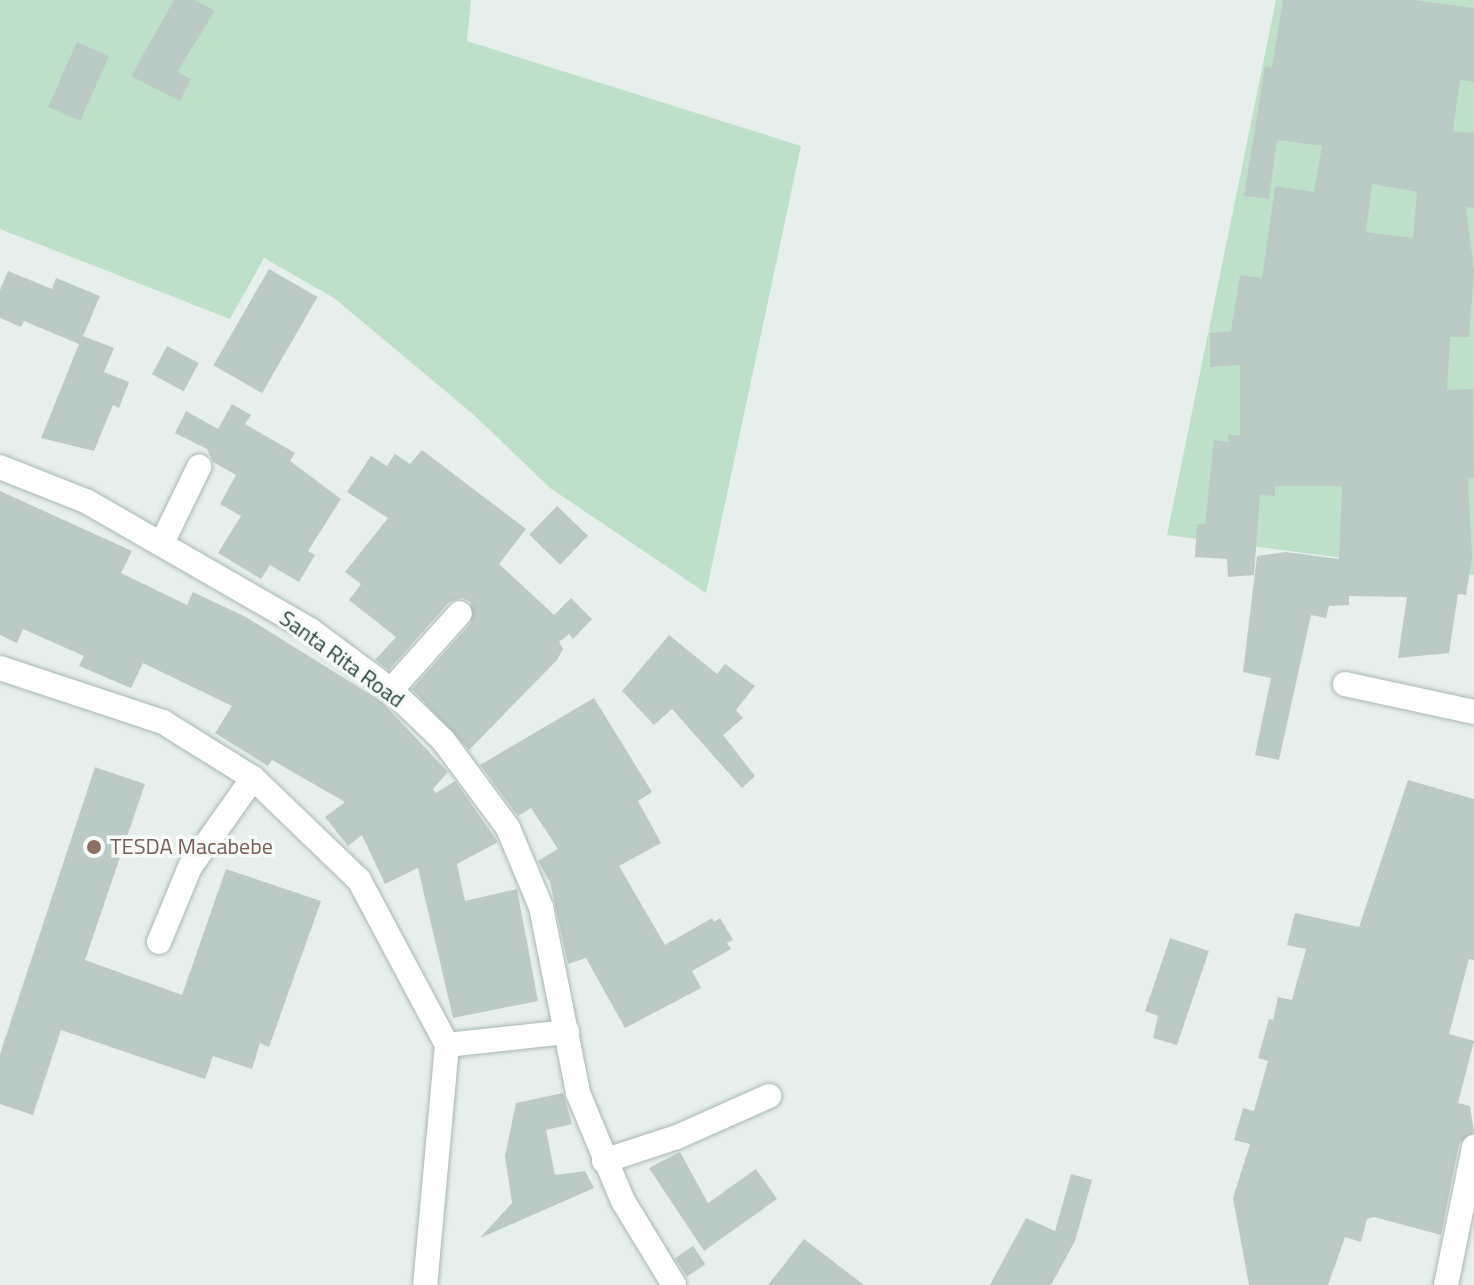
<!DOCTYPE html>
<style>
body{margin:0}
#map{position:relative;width:1474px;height:1285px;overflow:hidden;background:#e6efeb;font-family:"Titillium Web",sans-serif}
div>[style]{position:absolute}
.green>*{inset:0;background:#bfe0c8}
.building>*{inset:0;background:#bbcac4;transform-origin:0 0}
.roads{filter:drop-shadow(0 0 2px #a8b8b2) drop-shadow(0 0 2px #a8b8b2)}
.minor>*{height:24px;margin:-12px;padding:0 12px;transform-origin:12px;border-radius:12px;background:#fff}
.dots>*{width:22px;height:22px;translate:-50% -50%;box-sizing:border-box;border:4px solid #f7fbf9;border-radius:50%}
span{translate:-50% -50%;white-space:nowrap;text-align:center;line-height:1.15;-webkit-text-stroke:7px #f7fbf9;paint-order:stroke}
.street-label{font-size:22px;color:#24423a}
.education-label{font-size:22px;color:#785e54}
.left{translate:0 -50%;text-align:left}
</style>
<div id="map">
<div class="green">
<i style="clip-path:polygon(0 0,471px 0,467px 41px,801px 146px,706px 593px,550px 488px,474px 415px,334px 298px,264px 258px,230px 319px,0 229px)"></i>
<i style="clip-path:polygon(1276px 0,1474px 0,1474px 575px,1167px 535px)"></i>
</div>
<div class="building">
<i style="clip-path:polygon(174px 0,195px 0,215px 11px,177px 72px,191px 79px,180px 101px,131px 76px)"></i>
<i style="clip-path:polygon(evenodd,1283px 0,1414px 0,1474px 8px,1474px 82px,1460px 80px,1453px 131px,1474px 133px,1474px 208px,1466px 207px,1474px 271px,1469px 337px,1450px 337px,1447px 390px,1473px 389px,1474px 478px,1468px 478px,1472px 557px,1466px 595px,1458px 594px,1449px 653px,1398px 658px,1407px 597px,1349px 596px,1349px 605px,1329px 606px,1326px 618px,1311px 615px,1279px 760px,1255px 755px,1271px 678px,1243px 672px,1257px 556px,1286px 552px,1339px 559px,1342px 486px,1275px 486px,1275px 496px,1260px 495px,1254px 575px,1228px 577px,1227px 559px,1195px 557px,1197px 524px,1205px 524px,1214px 440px,1229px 442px,1228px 435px,1240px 435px,1240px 365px,1210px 367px,1210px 333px,1231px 331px,1240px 275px,1262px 278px,1275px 186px,1314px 192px,1322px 146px,1277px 140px,1269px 199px,1244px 196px,1265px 66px,1272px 67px,1283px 0,1372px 184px,1417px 192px,1413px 238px,1366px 232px,1372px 184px)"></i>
<i style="left:77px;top:42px;width:35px;height:71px;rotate:24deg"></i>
<i style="left:269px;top:269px;width:56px;height:111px;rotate:30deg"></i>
<i style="clip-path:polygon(8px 271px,52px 289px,56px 278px,100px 296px,83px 336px,114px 348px,104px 372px,129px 382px,119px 408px,113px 405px,94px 451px,41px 438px,79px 344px,24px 321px,21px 327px,0 318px,0 290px)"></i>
<i style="left:167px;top:346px;width:36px;height:32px;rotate:28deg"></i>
<i style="clip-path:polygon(232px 404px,251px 415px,245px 424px,295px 453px,290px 461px,341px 499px,308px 551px,315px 555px,299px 582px,270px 565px,261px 579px,218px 553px,241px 516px,220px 504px,236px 475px,213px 462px,207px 449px,175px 433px,186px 411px,218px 429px)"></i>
<i style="clip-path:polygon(422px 450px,526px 529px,499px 564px,554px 615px,571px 598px,592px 619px,573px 639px,569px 634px,559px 642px,563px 649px,557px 660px,469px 750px,412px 689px,471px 623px,471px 602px,462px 598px,449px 602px,389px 670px,375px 660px,396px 637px,349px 600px,361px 584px,345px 572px,388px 518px,347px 492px,371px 456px,387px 466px,395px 454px,410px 464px)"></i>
<i style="clip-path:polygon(0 491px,132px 551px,121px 573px,187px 605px,193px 592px,246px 617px,381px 701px,448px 772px,433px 789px,436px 793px,455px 781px,498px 842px,457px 864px,465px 901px,517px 889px,538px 1001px,453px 1018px,418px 868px,385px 884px,362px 835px,348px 846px,325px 817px,345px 802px,272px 760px,268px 766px,215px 733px,232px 706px,143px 663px,131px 688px,79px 666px,84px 656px,23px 629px,17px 643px,0 635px)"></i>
<i style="left:557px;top:506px;width:43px;height:40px;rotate:44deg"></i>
<i style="clip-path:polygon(669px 635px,717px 674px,725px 664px,755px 686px,736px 710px,743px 718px,723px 735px,755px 776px,742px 788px,672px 709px,654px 725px,622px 691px)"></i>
<i style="clip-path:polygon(594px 698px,652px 792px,638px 801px,661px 843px,619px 866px,665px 945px,712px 918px,714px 922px,720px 918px,733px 940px,727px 943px,731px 949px,692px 971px,701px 988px,625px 1028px,586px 958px,568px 964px,550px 882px,538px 861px,558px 849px,531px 808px,518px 816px,480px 765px)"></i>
<i style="clip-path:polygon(95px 767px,145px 784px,85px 960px,182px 995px,226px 869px,321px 901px,269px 1047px,260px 1043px,252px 1069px,213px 1056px,205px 1079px,61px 1030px,33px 1115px,0 1104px,0 1054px)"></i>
<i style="clip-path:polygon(1408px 780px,1474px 799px,1474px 960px,1469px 959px,1449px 1034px,1474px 1041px,1458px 1103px,1470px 1106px,1474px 1132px,1459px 1144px,1441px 1235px,1374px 1217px,1367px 1219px,1361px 1242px,1345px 1237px,1328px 1285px,1249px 1285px,1233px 1198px,1250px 1144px,1234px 1140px,1243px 1108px,1254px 1111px,1268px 1061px,1258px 1058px,1269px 1019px,1273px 1020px,1278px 997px,1292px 1000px,1306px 949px,1287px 945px,1295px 913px,1359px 927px)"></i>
<i style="clip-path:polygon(1170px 938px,1209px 951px,1177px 1045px,1153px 1038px,1158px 1016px,1145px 1011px)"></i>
<i style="clip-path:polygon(563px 1093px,572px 1124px,546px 1130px,555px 1175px,585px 1171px,594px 1188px,480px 1238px,512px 1203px,505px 1156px,516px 1103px)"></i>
<i style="clip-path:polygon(680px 1152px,708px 1203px,756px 1169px,777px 1199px,704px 1251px,649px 1168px)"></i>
<i style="clip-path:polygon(1071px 1174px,1092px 1180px,1075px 1241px,1051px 1285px,990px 1285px,1026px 1218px,1055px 1231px)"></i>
<i style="clip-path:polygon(804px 1239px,864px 1285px,768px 1285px)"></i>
<i style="left:693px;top:1246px;width:22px;height:22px;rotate:56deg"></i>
</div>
<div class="roads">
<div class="minor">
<i style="left:0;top:467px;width:92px;rotate:21.6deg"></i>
<i style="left:86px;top:501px;width:258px;rotate:29.9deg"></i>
<i style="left:310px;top:630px;width:101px;rotate:36.5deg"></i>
<i style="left:391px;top:690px;width:72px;rotate:43.9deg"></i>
<i style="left:443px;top:740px;width:109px;rotate:53.5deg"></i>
<i style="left:508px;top:828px;width:86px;rotate:67.3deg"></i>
<i style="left:541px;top:907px;width:190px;rotate:78.7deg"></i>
<i style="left:578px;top:1093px;width:117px;rotate:67.4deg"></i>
<i style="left:623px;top:1201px;width:98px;rotate:58.7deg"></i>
<i style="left:162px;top:543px;width:85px;rotate:-64deg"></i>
<i style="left:0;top:668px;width:172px;rotate:18.3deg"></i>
<i style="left:163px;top:722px;width:106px;rotate:31.9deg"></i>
<i style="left:253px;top:778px;width:147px;rotate:43.9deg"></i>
<i style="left:359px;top:880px;width:187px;rotate:61.9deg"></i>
<i style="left:447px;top:1045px;width:241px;rotate:95.2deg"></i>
<i style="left:1345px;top:684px;width:132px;rotate:12.2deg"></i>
<i style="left:391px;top:690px;width:103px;rotate:-48.1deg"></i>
<i style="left:159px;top:942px;width:81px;rotate:-67.5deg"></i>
<i style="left:190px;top:867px;width:109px;rotate:-54.7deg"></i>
<i style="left:447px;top:1045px;width:121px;rotate:-6.2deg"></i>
<i style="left:604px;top:1161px;width:77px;rotate:-18.2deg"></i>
<i style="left:677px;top:1137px;width:101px;rotate:-24deg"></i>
<i style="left:1446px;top:1285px;width:141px;rotate:-78.5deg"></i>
</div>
</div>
<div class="dots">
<i style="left:94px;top:847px;background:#8d6e63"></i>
</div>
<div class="street-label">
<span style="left:342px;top:659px;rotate:36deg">Santa Rita Road</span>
</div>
<div class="education-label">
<span class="left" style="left:110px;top:847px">TESDA Macabebe</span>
</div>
</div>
